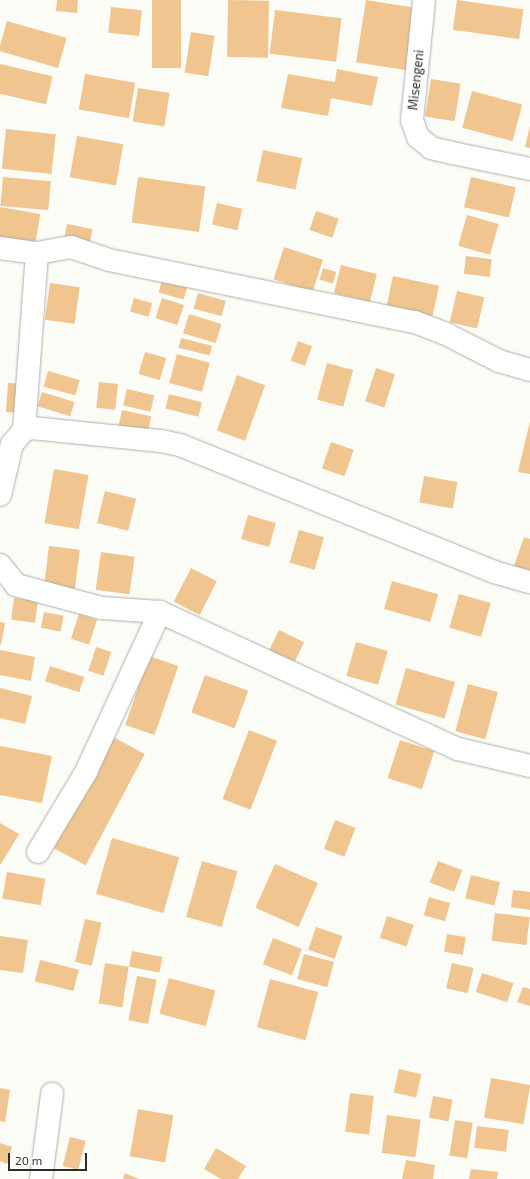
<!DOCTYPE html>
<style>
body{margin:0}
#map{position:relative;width:530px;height:1179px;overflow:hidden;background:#fcfcf7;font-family:"Exo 2",sans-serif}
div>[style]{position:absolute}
.building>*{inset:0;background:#f0c590;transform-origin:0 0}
.roads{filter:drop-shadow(0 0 1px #aeaea9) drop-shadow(0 0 1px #aeaea9)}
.minor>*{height:22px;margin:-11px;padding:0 11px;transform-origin:11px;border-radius:11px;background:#fff}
span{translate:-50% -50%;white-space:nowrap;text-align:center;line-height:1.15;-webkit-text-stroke:3.5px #fff;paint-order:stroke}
.street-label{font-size:13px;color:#2c2c2a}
.scale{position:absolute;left:8px;top:1153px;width:79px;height:18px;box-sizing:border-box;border:2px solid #2c2c2a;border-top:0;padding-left:5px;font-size:12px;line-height:14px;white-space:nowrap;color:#2c2c2a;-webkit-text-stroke:3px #fff;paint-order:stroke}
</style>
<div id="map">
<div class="building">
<i style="clip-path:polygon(57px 0,78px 0,77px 13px,56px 11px)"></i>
<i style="left:152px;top:0;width:29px;height:68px"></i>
<i style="left:228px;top:0;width:41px;height:57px;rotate:1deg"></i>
<i style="left:366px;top:0;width:51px;height:63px;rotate:9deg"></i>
<i style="left:457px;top:0;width:67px;height:30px;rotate:8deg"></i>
<i style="left:111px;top:7px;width:31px;height:26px;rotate:6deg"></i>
<i style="left:275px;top:10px;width:67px;height:44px;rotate:7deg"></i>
<i style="left:7px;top:21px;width:62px;height:31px;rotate:16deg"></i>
<i style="left:191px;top:32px;width:24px;height:41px;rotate:9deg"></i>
<i style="left:0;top:64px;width:54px;height:29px;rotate:13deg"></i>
<i style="clip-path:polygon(337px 69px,378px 77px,372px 106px,331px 98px,328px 116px,281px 108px,288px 74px,335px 82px)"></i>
<i style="left:85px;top:74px;width:51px;height:36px;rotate:10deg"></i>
<i style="left:431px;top:79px;width:30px;height:38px;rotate:9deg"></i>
<i style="left:138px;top:88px;width:32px;height:34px;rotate:9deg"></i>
<i style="left:472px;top:91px;width:52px;height:38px;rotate:15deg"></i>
<i style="clip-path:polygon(530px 126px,530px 148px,525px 147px)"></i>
<i style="left:6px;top:129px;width:50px;height:40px;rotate:6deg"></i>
<i style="left:77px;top:136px;width:47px;height:42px;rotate:10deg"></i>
<i style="left:263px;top:150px;width:40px;height:32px;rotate:12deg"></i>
<i style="left:3px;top:177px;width:48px;height:29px;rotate:5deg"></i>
<i style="left:138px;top:177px;width:68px;height:46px;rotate:8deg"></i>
<i style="left:471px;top:177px;width:46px;height:31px;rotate:13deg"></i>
<i style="left:217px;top:203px;width:26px;height:22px;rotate:13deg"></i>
<i style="left:0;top:207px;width:41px;height:30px;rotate:10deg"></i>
<i style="left:316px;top:211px;width:24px;height:20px;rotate:19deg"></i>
<i style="left:467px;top:215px;width:33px;height:32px;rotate:16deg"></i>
<i style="left:67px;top:224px;width:26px;height:14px;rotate:11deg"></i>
<i style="left:284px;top:247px;width:41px;height:34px;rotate:18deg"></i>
<i style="left:466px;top:256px;width:26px;height:18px;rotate:7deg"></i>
<i style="left:341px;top:265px;width:37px;height:29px;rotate:14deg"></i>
<i style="left:323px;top:268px;width:14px;height:12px;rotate:17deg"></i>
<i style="left:393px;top:276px;width:47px;height:31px;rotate:12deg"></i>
<i style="left:163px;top:277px;width:26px;height:16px;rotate:16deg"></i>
<i style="left:50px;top:283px;width:30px;height:37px;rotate:8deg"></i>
<i style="left:457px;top:291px;width:28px;height:32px;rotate:13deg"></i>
<i style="left:198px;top:293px;width:29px;height:16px;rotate:16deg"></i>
<i style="left:134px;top:298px;width:19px;height:14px;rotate:16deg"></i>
<i style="left:162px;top:298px;width:23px;height:21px;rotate:18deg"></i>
<i style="left:189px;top:314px;width:34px;height:20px;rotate:17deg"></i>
<i style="left:181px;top:338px;width:32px;height:10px;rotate:14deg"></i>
<i style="left:298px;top:341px;width:15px;height:21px;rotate:20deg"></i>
<i style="left:145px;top:352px;width:22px;height:23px;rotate:16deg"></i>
<i style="left:177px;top:354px;width:34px;height:30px;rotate:15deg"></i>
<i style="left:327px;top:363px;width:27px;height:38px;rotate:15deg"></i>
<i style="left:376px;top:368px;width:20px;height:35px;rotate:18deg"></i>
<i style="left:48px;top:371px;width:33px;height:16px;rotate:16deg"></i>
<i style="left:237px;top:375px;width:30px;height:59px;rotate:20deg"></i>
<i style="left:99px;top:382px;width:19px;height:26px;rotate:6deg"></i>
<i style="left:8px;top:383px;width:15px;height:29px;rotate:4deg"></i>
<i style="left:127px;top:389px;width:28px;height:17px;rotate:13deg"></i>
<i style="left:42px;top:392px;width:34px;height:15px;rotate:17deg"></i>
<i style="left:169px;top:394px;width:34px;height:15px;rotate:14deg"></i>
<i style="left:122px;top:410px;width:30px;height:19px;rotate:12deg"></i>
<i style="clip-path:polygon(530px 421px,530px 474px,518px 472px)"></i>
<i style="left:331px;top:442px;width:24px;height:28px;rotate:19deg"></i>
<i style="left:54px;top:469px;width:35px;height:55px;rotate:10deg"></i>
<i style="left:424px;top:476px;width:34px;height:27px;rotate:10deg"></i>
<i style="left:105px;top:491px;width:32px;height:33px;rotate:14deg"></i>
<i style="left:248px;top:515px;width:29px;height:25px;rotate:16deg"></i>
<i style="left:299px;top:530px;width:26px;height:34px;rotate:16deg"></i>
<i style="clip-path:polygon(524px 537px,530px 539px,530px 572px,514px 566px)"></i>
<i style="left:49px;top:546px;width:31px;height:39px;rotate:7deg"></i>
<i style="left:101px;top:552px;width:34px;height:38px;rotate:8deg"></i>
<i style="left:191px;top:568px;width:29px;height:38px;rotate:27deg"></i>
<i style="left:392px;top:581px;width:48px;height:29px;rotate:16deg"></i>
<i style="left:459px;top:594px;width:33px;height:35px;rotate:16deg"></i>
<i style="left:14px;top:598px;width:24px;height:22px;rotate:7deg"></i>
<i style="left:44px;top:612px;width:20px;height:16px;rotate:11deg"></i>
<i style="left:79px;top:614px;width:19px;height:26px;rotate:18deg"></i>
<i style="clip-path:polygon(0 622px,5px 623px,1px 645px,0 644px)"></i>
<i style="left:279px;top:630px;width:28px;height:26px;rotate:26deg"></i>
<i style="left:356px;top:642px;width:33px;height:35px;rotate:16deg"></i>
<i style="left:96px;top:647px;width:16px;height:25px;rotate:18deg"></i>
<i style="clip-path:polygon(0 650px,35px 657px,31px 681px,0 675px)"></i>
<i style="left:149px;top:656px;width:31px;height:73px;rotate:19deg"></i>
<i style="left:50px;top:666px;width:36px;height:16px;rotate:18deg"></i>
<i style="left:406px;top:668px;width:51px;height:38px;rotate:16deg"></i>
<i style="left:205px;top:675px;width:46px;height:40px;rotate:20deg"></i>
<i style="left:468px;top:684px;width:31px;height:49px;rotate:15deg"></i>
<i style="clip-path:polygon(0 688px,32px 696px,25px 724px,0 718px)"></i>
<i style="left:249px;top:730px;width:30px;height:74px;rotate:21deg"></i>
<i style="left:113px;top:737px;width:36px;height:126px;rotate:28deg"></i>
<i style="left:400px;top:740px;width:36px;height:40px;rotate:18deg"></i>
<i style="clip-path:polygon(0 746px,52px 756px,42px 803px,0 795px)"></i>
<i style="left:335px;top:820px;width:22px;height:31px;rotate:21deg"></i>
<i style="clip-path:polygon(0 823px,19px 834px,1px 864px,0 864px)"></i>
<i style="left:112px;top:838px;width:70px;height:58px;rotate:16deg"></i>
<i style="left:202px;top:861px;width:37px;height:58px;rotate:16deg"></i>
<i style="left:438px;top:861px;width:26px;height:23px;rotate:21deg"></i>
<i style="left:275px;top:864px;width:47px;height:48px;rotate:24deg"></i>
<i style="left:7px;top:872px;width:39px;height:27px;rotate:10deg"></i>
<i style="left:471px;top:875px;width:30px;height:24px;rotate:14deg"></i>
<i style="clip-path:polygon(513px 890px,530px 892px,530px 910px,511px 907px)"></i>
<i style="left:429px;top:897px;width:22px;height:19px;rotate:16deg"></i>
<i style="left:495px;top:913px;width:35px;height:28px;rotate:7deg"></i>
<i style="left:387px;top:916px;width:28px;height:23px;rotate:18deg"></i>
<i style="left:85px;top:919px;width:17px;height:44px;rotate:13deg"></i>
<i style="left:316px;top:927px;width:28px;height:24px;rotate:19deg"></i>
<i style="left:447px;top:934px;width:19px;height:18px;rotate:9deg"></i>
<i style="clip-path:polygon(0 936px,28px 940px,23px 973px,0 970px)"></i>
<i style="left:273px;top:938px;width:31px;height:28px;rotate:21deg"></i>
<i style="left:132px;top:951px;width:31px;height:16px;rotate:11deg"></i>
<i style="left:304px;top:954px;width:31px;height:26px;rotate:15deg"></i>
<i style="left:40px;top:960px;width:40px;height:22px;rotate:14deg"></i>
<i style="left:105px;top:963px;width:24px;height:41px;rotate:9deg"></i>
<i style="left:452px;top:963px;width:22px;height:26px;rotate:13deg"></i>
<i style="left:482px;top:973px;width:33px;height:20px;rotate:18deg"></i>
<i style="left:137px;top:976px;width:20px;height:45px;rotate:11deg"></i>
<i style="left:169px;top:978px;width:48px;height:37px;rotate:15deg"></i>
<i style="left:270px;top:979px;width:50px;height:50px;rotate:15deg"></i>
<i style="clip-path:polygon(523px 987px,530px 989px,530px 1006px,517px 1002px)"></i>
<i style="left:399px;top:1069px;width:23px;height:24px;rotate:13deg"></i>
<i style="left:491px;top:1078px;width:40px;height:40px;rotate:10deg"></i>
<i style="clip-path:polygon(0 1088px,10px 1090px,5px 1122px,0 1121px)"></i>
<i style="left:350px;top:1093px;width:24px;height:39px;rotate:7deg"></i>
<i style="left:433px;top:1096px;width:20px;height:22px;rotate:11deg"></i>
<i style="left:138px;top:1109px;width:36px;height:48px;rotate:10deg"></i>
<i style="left:387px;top:1115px;width:34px;height:38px;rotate:8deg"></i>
<i style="left:455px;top:1120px;width:18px;height:36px;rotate:9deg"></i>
<i style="left:477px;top:1126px;width:32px;height:22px;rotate:7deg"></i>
<i style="left:70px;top:1137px;width:16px;height:30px;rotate:14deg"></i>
<i style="clip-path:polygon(0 1143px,12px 1147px,7px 1164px,0 1161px)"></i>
<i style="clip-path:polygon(216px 1148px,246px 1166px,238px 1179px,221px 1179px,204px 1169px)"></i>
<i style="clip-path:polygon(406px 1160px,435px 1165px,433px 1179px,402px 1179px)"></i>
<i style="clip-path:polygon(471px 1169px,498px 1172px,497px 1179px,469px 1179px)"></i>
<i style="clip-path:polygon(125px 1173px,139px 1179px,123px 1179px)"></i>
</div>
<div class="roads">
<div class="minor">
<i style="left:424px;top:0;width:121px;rotate:95.7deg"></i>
<i style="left:412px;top:120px;width:18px;rotate:71deg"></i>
<i style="left:418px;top:137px;width:17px;rotate:40deg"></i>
<i style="left:431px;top:148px;width:22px;rotate:13deg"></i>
<i style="left:452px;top:153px;width:80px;rotate:11.6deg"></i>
<i style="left:0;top:248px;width:37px;rotate:8deg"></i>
<i style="left:37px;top:253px;width:35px;rotate:-10deg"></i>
<i style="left:71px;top:247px;width:40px;rotate:18.9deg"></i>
<i style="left:109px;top:260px;width:312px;rotate:11.5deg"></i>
<i style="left:415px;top:322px;width:31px;rotate:21deg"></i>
<i style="left:444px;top:333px;width:62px;rotate:27deg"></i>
<i style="left:499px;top:361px;width:32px;rotate:16deg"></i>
<i style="left:24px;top:430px;width:177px;rotate:-85.8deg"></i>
<i style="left:0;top:495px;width:52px;rotate:-76.8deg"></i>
<i style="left:12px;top:444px;width:18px;rotate:-49deg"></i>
<i style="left:24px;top:430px;width:8px;rotate:-14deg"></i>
<i style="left:32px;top:428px;width:130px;rotate:5.8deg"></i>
<i style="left:161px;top:441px;width:19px;rotate:12deg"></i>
<i style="left:180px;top:445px;width:339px;rotate:22deg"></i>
<i style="left:494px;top:572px;width:37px;rotate:16deg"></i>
<i style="left:0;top:565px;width:26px;rotate:51deg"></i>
<i style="left:16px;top:585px;width:89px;rotate:15deg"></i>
<i style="left:102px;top:608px;width:58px;rotate:3.9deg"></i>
<i style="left:160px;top:612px;width:328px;rotate:24.7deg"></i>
<i style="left:458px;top:749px;width:74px;rotate:13.3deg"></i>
<i style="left:38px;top:852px;width:93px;rotate:-59deg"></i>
<i style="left:86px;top:772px;width:176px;rotate:-65.2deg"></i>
<i style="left:41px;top:1179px;width:86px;rotate:-82.6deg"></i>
</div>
</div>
<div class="street-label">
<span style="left:416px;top:80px;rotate:-84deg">Misengeni</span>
</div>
<div class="scale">20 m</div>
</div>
